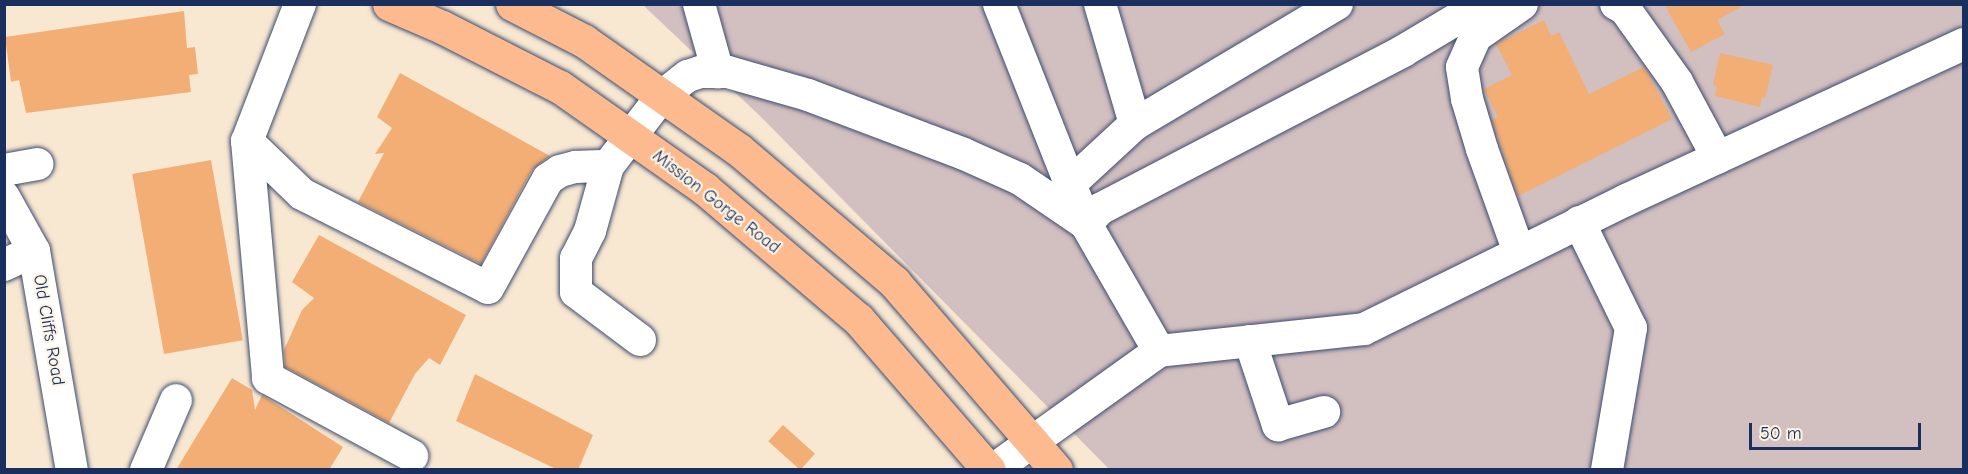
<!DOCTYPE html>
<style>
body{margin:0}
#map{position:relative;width:1968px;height:474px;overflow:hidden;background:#f8e8d2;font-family:"Comic Neue",sans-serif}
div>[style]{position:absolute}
.industrial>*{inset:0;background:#d2bfc0}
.building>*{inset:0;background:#f2ae75;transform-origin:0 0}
.roads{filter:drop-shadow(0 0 2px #3c4b6f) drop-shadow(0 0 2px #3c4b6f)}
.minor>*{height:32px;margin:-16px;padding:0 16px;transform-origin:16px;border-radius:16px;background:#fff}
.major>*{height:33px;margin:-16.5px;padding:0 16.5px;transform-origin:16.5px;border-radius:16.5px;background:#fcba8e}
span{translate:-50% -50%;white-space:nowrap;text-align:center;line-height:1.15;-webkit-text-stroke:4.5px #fcf5e5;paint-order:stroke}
.street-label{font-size:18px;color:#1b2f5e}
.frame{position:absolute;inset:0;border:6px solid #1b2f5e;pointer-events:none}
.scale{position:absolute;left:1749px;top:423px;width:172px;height:27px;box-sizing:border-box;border:3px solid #1b2f5e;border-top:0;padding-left:8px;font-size:18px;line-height:21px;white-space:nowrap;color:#1b2f5e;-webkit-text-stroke:4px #fcf5e5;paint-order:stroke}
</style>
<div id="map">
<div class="industrial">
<i style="clip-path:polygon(643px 5px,1963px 5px,1963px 469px,1109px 469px,761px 117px)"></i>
</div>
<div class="building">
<i style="clip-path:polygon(1664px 4px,1746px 4px,1717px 20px,1725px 34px,1691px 52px)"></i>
<i style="clip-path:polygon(184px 11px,187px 48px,195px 47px,198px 74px,189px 75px,191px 92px,26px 113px,19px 80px,11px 82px,5px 37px)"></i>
<i style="clip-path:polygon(1544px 20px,1551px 36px,1559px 32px,1589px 94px,1644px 67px,1672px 119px,1518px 196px,1492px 120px,1498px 117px,1484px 89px,1512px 75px,1496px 44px)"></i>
<i style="clip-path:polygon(1720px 53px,1773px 65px,1765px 98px,1762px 97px,1760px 107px,1715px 96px,1717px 86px,1713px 85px)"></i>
<i style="clip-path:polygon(400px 73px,550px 156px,532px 170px,481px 264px,358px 202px,384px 153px,375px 154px,392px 128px,377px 117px)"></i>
<i style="left:211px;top:160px;width:183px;height:80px;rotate:80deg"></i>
<i style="clip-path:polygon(319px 235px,466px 315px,440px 365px,429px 358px,415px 374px,389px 423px,285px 367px,284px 350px,302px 310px,314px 298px,292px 282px)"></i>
<i style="clip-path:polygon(475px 374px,593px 435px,578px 470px,558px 470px,456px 421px)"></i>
<i style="clip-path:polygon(232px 378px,252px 390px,255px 410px,262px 395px,343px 447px,329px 470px,176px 470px)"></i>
<i style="left:783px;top:425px;width:43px;height:22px;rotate:42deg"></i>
</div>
<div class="roads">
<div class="minor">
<i style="left:300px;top:4px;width:147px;rotate:111.1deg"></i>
<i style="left:247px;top:141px;width:76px;rotate:43.9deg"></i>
<i style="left:302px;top:194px;width:208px;rotate:26.8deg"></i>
<i style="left:488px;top:288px;width:124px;rotate:-61.2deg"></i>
<i style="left:548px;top:179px;width:14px;rotate:-34deg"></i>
<i style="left:560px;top:171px;width:16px;rotate:-15deg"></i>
<i style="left:575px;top:167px;width:33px;rotate:-2deg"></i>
<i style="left:608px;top:166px;width:88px;rotate:-52.4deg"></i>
<i style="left:662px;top:96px;width:33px;rotate:-38deg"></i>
<i style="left:688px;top:76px;width:13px;rotate:-18deg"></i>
<i style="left:700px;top:72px;width:28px"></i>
<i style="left:728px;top:72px;width:83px;rotate:16deg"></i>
<i style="left:808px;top:95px;width:167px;rotate:20.7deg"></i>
<i style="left:964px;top:154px;width:61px;rotate:24.1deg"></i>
<i style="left:1020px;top:179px;width:80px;rotate:34.3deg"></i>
<i style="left:699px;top:4px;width:71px;rotate:74.4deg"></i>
<i style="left:999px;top:4px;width:212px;rotate:68.4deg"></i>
<i style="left:1100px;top:4px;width:125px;rotate:73.7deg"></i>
<i style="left:1616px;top:4px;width:10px;rotate:29deg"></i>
<i style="left:1625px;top:9px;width:90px;rotate:54.5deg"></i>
<i style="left:1677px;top:82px;width:86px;rotate:61.7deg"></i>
<i style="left:247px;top:141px;width:238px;rotate:84.9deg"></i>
<i style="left:268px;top:378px;width:164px;rotate:28.4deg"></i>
<i style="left:608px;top:166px;width:67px;rotate:105.5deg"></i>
<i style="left:590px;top:231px;width:30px;rotate:117deg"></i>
<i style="left:576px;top:258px;width:34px;rotate:90deg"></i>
<i style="left:576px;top:292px;width:80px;rotate:36.9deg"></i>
<i style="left:4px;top:170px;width:34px;rotate:-10deg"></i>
<i style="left:1070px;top:184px;width:88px;rotate:-42.7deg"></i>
<i style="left:1135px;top:124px;width:235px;rotate:-30.7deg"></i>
<i style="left:4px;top:197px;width:62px;rotate:60.9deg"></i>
<i style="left:34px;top:251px;width:222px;rotate:80.2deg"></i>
<i style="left:1579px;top:222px;width:118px;rotate:63.9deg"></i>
<i style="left:1631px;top:328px;width:144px;rotate:99.6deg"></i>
<i style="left:1519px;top:252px;width:109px;rotate:-109.8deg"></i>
<i style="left:1482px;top:149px;width:52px;rotate:-106.7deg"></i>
<i style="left:1467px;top:99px;width:32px;rotate:-99deg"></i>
<i style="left:1462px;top:67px;width:34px;rotate:-66deg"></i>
<i style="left:1476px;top:36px;width:56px;rotate:-34.8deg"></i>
<i style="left:4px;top:265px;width:33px;rotate:-25deg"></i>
<i style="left:1250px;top:341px;width:89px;rotate:71.6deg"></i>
<i style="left:1278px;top:425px;width:48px;rotate:-15.8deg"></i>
<i style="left:1159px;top:351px;width:146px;rotate:-119.9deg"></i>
<i style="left:1086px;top:224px;width:21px;rotate:-47deg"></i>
<i style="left:1100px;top:209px;width:342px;rotate:-27.5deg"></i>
<i style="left:1403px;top:51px;width:92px;rotate:-30.7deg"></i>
<i style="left:146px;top:470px;width:76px;rotate:-66.8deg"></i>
<i style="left:993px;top:470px;width:204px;rotate:-35.6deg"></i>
<i style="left:1159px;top:351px;width:206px;rotate:-6.1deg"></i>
<i style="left:1364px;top:329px;width:292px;rotate:-26.2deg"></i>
<i style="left:1626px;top:200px;width:372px;rotate:-24.8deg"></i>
</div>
<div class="major">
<i style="left:389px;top:4px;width:58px;rotate:23.5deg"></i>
<i style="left:442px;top:27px;width:132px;rotate:27deg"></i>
<i style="left:560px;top:87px;width:177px;rotate:35.1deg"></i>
<i style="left:705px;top:189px;width:201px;rotate:40.4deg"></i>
<i style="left:858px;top:319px;width:200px;rotate:49.1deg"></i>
<i style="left:512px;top:4px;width:81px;rotate:27.2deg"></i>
<i style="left:584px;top:41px;width:189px;rotate:35.1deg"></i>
<i style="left:739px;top:150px;width:204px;rotate:40.4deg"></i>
<i style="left:894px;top:282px;width:248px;rotate:49.2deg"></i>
</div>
</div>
<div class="street-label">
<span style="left:716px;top:202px;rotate:38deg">Mission Gorge Road</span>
<span style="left:48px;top:330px;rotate:80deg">Old Cliffs Road</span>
</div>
<div class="frame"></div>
<div class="scale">50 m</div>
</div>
